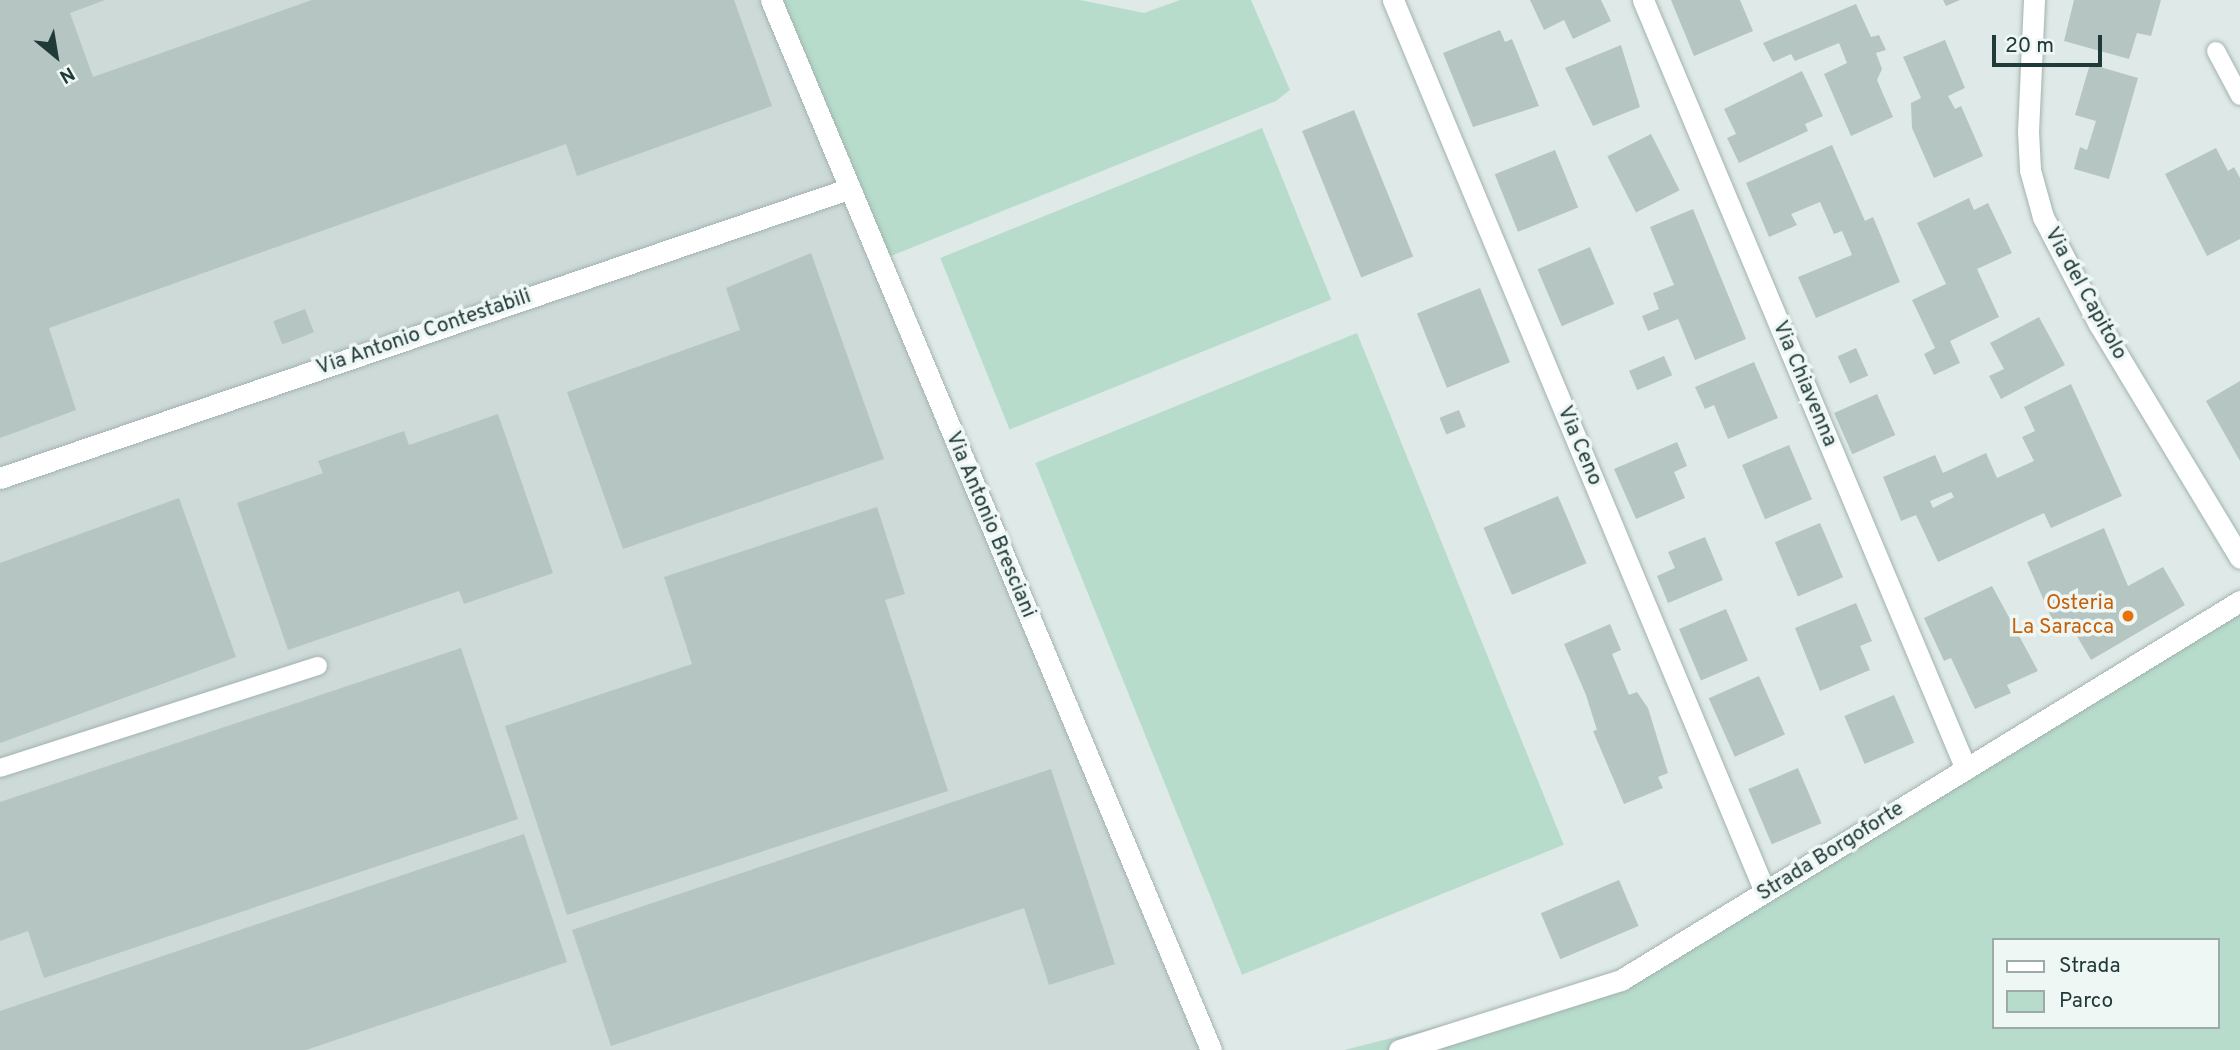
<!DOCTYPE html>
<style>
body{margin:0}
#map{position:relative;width:2240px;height:1050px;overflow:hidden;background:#dfeae8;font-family:Overpass,sans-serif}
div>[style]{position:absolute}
.built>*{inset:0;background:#cddad8}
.green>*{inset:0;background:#b7dccb;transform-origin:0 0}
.building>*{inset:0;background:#b4c5c2;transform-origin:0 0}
.roads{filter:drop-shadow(0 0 2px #a2b2b0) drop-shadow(0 0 2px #a2b2b0)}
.lane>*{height:18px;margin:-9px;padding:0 9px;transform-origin:9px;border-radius:9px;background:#fff}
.street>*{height:21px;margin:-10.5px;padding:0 10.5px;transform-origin:10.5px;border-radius:10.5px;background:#fff}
.dots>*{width:19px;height:19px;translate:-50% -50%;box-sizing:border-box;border:4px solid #eff7f5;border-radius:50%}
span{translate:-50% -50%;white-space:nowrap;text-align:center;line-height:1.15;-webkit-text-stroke:7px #eff7f5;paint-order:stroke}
.street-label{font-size:21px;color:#203a3a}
.food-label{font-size:21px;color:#c56008}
.right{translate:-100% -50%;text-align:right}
.legend{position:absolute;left:1992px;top:938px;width:228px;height:91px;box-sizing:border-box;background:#eff7f5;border:2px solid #9cabaa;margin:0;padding:9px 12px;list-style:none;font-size:21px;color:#203a3a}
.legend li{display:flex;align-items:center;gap:14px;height:35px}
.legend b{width:35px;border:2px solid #9cabaa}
.north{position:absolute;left:21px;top:21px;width:70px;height:70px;-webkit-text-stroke:5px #eff7f5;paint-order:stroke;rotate:150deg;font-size:19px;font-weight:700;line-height:28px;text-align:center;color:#203a3a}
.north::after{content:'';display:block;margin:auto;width:24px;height:32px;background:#203a3a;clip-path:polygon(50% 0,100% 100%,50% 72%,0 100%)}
.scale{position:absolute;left:1992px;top:35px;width:110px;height:32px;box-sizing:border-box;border:4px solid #203a3a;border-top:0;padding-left:9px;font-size:21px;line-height:24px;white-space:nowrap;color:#203a3a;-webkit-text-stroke:5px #eff7f5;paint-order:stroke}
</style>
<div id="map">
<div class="built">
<i style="clip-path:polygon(0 0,775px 0,1212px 1050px,0 1050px)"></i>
</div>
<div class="green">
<i style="clip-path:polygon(775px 0,1080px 0,1144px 13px,1180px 0,1251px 0,1290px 90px,1276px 101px,881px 260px)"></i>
<i style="left:1262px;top:128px;width:185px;height:347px;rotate:68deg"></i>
<i style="left:1357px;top:333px;width:552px;height:347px;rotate:68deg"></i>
<i style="clip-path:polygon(evenodd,2240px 604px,2240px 1050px,1344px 1050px,1624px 980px,2240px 604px,1993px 940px,2217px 940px,2217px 1027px,1993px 1027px,1993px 940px)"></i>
</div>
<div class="building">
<i style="clip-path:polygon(0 0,105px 0,70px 13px,93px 77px,312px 0,734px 0,772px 106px,577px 176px,566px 144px,49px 328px,76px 410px,0 438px)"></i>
<i style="clip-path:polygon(1530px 0,1601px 0,1611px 21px,1573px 39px,1564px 20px,1544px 30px)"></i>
<i style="clip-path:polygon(1671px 0,1740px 0,1753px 31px,1694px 56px)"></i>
<i style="clip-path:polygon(1943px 0,1960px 0,1946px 6px)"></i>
<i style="clip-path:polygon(2074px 0,2161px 0,2151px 36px,2137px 33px,2129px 59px,2064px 41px)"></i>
<i style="clip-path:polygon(1856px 4px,1871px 37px,1879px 35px,1886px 50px,1876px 53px,1882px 69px,1877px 80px,1893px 117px,1851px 136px,1824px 74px,1847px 63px,1839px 43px,1795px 61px,1791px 54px,1773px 62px,1763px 43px)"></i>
<i style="clip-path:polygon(1500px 30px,1505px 42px,1512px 39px,1539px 106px,1473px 127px,1443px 53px)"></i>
<i style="clip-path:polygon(1945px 40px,1965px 88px,1948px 96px,1955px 109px,1961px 106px,1983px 156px,1934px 178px,1912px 128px,1911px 103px,1921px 98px,1903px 57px)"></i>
<i style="clip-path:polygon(1621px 45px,1640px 107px,1593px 126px,1565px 68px)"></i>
<i style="clip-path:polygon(2090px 64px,2138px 78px,2109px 179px,2074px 169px,2080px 147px,2087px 150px,2096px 121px,2075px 115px)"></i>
<i style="clip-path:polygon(1802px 71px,1823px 116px,1805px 124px,1808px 131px,1739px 163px,1727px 138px,1736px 134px,1724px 109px)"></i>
<i style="left:1354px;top:110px;width:158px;height:56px;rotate:68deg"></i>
<i style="left:1651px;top:134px;width:63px;height:49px;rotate:63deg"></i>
<i style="clip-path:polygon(1832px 145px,1865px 221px,1873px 217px,1900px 282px,1816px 318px,1798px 277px,1852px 255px,1842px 231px,1834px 234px,1820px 202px,1791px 214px,1797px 225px,1769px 237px,1746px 183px)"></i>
<i style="clip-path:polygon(2216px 148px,2228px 171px,2234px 167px,2240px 178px,2240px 239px,2207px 256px,2165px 174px)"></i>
<i style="left:1555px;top:150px;width:62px;height:65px;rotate:68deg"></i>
<i style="clip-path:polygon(1969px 198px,1974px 210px,1988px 203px,2012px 253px,1977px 269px,1999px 317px,1950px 341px,1960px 363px,1934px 375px,1924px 354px,1935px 348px,1912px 300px,1946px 284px,1917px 223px)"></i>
<i style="clip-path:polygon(1693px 209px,1746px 339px,1695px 360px,1678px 319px,1648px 331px,1642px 316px,1659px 309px,1653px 293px,1674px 285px,1650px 227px)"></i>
<i style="left:1590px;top:247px;width:62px;height:57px;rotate:67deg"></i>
<i style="clip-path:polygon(811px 253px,884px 459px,623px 549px,567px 392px,740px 330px,726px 288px)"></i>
<i style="left:1480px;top:288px;width:80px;height:68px;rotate:68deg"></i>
<i style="left:305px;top:309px;width:25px;height:34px;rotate:69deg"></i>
<i style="clip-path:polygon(2039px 317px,2065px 365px,2001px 399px,1989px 376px,2004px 369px,1990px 343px)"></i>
<i style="left:1856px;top:348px;width:30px;height:20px;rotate:66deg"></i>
<i style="left:1664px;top:356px;width:21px;height:38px;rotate:67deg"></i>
<i style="clip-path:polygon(1754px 362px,1778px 418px,1728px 439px,1714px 405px,1705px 409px,1695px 387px)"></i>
<i style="clip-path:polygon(2240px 381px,2240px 461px,2206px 401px)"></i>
<i style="clip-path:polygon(evenodd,2071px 384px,2122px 496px,2051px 528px,2044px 513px,1938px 562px,1916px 515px,1901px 521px,1883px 477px,1935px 455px,1943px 473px,1986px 453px,1997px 478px,2034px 461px,2022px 437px,2035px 431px,2024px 407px,2071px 384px,1951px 492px,1954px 497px,1933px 508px,1930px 501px,1951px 492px)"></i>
<i style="left:1877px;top:394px;width:45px;height:47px;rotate:66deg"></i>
<i style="left:1459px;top:410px;width:18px;height:21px;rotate:68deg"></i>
<i style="clip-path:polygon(498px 414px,553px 573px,464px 604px,459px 591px,288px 650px,237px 503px,323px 473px,318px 461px,404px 431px,409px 445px)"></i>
<i style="clip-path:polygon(1677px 442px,1687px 466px,1674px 472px,1685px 498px,1636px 519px,1614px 469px)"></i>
<i style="left:1789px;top:445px;width:59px;height:51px;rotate:67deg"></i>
<i style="left:1558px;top:496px;width:73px;height:81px;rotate:67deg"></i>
<i style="clip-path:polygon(179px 498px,236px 657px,0 743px,0 563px)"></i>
<i style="clip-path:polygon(877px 507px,905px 594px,885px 600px,948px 791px,567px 915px,505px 726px,692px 664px,664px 577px)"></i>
<i style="left:1820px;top:523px;width:59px;height:49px;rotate:67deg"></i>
<i style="clip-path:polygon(2104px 528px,2128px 586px,2163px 567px,2185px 605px,2091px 660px,2071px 626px,2056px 628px,2027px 562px)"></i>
<i style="clip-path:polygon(1705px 537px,1723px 580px,1668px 603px,1657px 576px,1675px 568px,1668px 552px)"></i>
<i style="clip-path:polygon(1992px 586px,2038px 671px,2007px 685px,2011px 693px,1975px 709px,1951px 658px,1944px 661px,1924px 618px)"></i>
<i style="clip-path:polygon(1856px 603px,1872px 641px,1860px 646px,1870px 670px,1820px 691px,1795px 628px)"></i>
<i style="left:1726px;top:609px;width:56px;height:51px;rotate:67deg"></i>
<i style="clip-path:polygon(1610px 624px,1621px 650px,1612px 654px,1629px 695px,1637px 692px,1648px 708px,1668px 773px,1658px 777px,1663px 788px,1624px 804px,1593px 731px,1597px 730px,1586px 695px,1564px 644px)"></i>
<i style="clip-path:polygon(461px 648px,518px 819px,44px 978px,28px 931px,0 941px,0 802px)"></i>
<i style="left:1759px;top:676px;width:64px;height:55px;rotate:66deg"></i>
<i style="left:1894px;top:695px;width:52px;height:54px;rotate:67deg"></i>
<i style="left:1798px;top:768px;width:60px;height:54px;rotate:67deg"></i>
<i style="clip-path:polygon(1051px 769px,1115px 964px,1049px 985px,1024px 908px,611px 1046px,572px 930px)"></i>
<i style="clip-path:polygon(524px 834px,567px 962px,306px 1050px,0 1050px,0 1011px)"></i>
<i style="left:1619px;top:880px;width:50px;height:85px;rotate:67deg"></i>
</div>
<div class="roads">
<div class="lane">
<i style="left:2216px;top:51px;width:51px;rotate:61.9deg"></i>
<i style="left:0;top:768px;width:334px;rotate:-17.8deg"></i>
</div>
<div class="street">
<i style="left:771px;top:0;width:1138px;rotate:67.26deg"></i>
<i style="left:1393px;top:0;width:966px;rotate:67.36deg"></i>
<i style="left:1643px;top:0;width:834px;rotate:67.22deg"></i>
<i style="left:2034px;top:0;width:131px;rotate:92.6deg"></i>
<i style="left:2028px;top:131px;width:39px;rotate:87deg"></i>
<i style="left:2030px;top:170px;width:49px;rotate:74.5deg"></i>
<i style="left:2043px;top:217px;width:121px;rotate:62.4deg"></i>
<i style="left:2099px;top:324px;width:273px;rotate:58.9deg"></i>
<i style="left:0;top:478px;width:896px;rotate:-18.82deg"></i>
<i style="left:1399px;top:1050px;width:233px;rotate:-17.5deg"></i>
<i style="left:1621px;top:980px;width:726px;rotate:-31.48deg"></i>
</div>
</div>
<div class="dots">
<i style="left:2128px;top:616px;background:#e8710a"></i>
</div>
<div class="street-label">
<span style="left:2085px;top:294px;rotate:61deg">Via del Capitolo</span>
<span style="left:424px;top:333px;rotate:-19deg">Via Antonio Contestabili</span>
<span style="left:1804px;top:384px;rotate:67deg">Via Chiavenna</span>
<span style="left:1579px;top:446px;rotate:67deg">Via Ceno</span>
<span style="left:990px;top:525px;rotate:67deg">Via Antonio Bresciani</span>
<span style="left:1831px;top:852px;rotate:-32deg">Strada Borgoforte</span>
</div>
<div class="food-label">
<span class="right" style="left:2114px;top:616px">Osteria<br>La Saracca</span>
</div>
<ul class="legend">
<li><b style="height:9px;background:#fff"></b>Strada</li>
<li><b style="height:19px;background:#b7dccb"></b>Parco</li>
</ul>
<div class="north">N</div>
<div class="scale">20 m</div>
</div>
